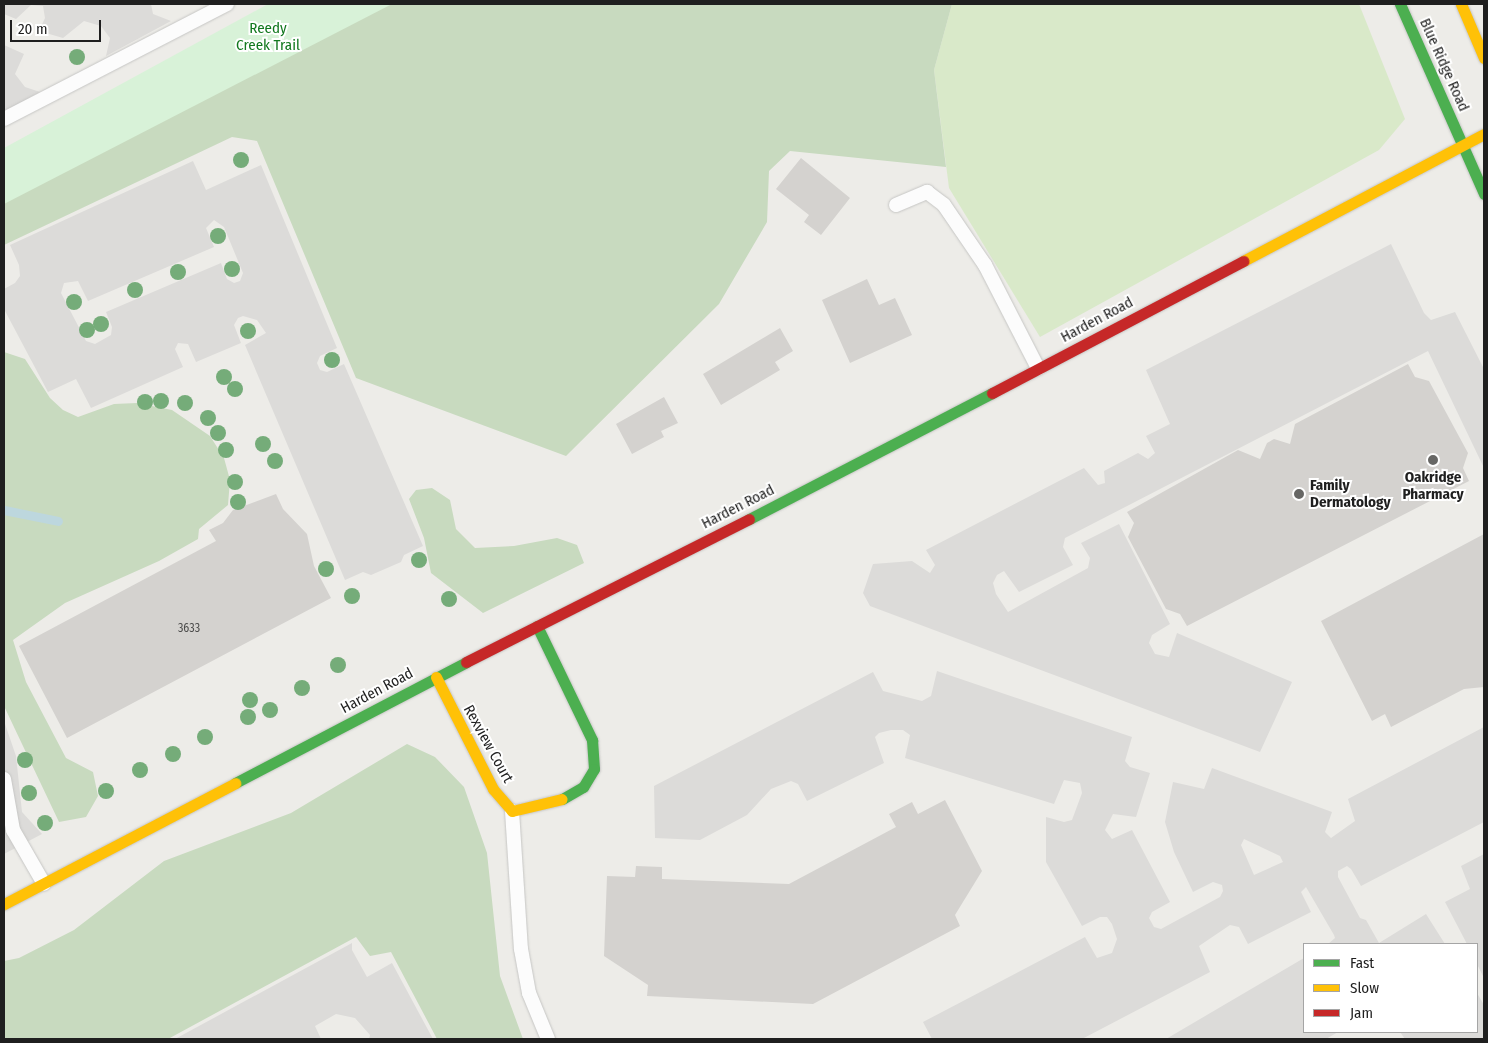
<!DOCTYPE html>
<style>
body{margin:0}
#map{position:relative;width:1488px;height:1043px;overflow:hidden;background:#edece8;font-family:"Fira Sans Condensed",sans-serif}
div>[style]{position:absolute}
.residential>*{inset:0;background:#dcdbd9}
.grass>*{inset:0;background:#d9e9c9}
.forest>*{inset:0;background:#c8dabf}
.park>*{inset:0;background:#d8f2d8}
.stream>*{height:9px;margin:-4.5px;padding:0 4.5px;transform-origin:4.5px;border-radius:4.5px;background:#bdd7de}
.building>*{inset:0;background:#d4d2cf}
.roads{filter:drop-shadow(0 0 1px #c6c6c4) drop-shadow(0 0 1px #c6c6c4)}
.lane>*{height:14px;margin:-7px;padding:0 7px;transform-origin:7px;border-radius:7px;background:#fcfcfc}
.fast>*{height:11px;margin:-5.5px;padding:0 5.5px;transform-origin:5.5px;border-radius:5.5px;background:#4caf50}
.slow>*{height:11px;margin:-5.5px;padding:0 5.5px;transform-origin:5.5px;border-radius:5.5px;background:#ffc107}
.jam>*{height:11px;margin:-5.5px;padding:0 5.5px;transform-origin:5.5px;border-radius:5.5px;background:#c62828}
.trees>*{width:16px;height:16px;margin:-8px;border-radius:50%;background:#75ac79}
.dots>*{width:14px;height:14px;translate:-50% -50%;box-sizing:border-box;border:2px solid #fff;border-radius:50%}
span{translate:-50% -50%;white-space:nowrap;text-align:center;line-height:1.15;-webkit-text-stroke:4px #fff;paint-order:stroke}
.number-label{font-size:12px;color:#4c4c4b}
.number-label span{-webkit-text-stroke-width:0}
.park-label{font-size:15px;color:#12781e}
.street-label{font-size:15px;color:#1f1f1f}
.poi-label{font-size:15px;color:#1f1f1f;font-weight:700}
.left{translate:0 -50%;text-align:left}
.frame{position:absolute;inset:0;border:5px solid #1f1f1f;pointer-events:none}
.legend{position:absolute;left:1303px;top:943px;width:175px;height:90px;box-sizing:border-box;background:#fff;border:1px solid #a5a5a5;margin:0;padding:6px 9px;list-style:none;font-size:15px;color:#1f1f1f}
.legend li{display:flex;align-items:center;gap:10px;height:25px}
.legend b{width:25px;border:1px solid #a5a5a5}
.scale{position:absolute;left:10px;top:20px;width:91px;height:22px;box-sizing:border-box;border:2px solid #1f1f1f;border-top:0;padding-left:6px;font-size:15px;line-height:18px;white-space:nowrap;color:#1f1f1f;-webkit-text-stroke:4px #fff;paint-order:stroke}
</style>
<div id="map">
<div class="residential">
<i style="clip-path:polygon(4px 4px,151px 4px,153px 14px,171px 21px,106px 56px,110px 38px,101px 26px,84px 21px,63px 38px,39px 31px,45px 18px,43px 6px,31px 5px,16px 19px,4px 14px)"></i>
<i style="clip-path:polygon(4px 45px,24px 54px,15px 74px,25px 87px,40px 92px,4px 112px)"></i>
<i style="clip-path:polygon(evenodd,193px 161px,206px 190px,261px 165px,337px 348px,320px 356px,317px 363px,320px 370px,327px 372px,344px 364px,423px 546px,404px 555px,401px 562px,371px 575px,363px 572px,345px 580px,245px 345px,266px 333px,257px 320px,243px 316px,238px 318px,234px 325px,241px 343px,196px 362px,188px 344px,178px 343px,175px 349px,183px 367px,91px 408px,76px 379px,48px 392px,4px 309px,4px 289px,15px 283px,20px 276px,19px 265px,10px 245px,193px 161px,214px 220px,224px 227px,243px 273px,240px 281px,234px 283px,227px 279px,221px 263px,106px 312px,112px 327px,111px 335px,95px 344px,86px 341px,61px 293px,64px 283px,78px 281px,88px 301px,214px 247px,206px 228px,214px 220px)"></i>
<i style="clip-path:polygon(1391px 244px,1424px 313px,1431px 320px,1455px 312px,1484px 369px,1484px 468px,1428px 351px,1065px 538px,1063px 547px,1073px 565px,1019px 592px,1004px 571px,997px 575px,993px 583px,996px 594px,1008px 612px,1088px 568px,1090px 558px,1081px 543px,1119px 524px,1170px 624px,1152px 635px,1149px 643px,1155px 654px,1169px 657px,1177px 633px,1292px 682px,1260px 752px,870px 606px,863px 593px,873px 564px,912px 561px,930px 573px,935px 565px,926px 550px,1084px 468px,1098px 485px,1105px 483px,1104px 471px,1138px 453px,1148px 459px,1155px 453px,1146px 436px,1170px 424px,1146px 370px)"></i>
<i style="clip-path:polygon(evenodd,937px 671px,1132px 737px,1125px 761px,1130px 767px,1150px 773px,1136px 817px,1113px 814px,1105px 830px,1112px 839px,1132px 830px,1170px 902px,1152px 912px,1149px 918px,1154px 927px,1161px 929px,1220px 897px,1223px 891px,1222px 885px,1213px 882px,1193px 892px,1174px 852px,1165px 822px,1173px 782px,1204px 789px,1212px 768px,1332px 812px,1325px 832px,1331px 838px,1355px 821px,1348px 799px,1484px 727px,1484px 822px,1361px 886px,1351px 869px,1347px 866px,1338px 871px,1338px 877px,1360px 918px,1366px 920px,1379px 943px,1426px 914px,1445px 944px,1328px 944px,1335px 938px,1334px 935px,1306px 887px,1301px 892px,1311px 912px,1248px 944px,1239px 927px,1230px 925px,1199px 946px,1210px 972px,1082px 1039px,932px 1039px,923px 1022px,1085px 937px,1097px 958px,1112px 953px,1117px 939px,1112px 924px,1107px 917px,1100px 917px,1082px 926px,1046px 862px,1046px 817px,1064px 822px,1072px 820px,1082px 793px,1080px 783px,1064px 780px,1054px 804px,905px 758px,910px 735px,903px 730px,891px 730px,879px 733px,875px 737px,884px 763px,807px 801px,798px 784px,791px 781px,771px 789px,747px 815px,700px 840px,655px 838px,654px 786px,873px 672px,883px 691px,922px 701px,931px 696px,937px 671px,1244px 839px,1280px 856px,1283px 862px,1254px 875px,1241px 845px,1244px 839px)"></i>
<i style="clip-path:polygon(4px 721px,16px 756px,22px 812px,42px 834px,4px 854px)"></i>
<i style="clip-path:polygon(1484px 854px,1484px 978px,1477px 964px,1477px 944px,1467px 944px,1445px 902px,1470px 889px,1461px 866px)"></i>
<i style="clip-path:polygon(352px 943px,352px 950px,367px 977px,392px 963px,433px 1039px,369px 1039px,370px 1035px,355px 1018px,336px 1014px,315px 1026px,321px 1039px,175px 1039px)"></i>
<i style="clip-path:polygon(1304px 958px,1304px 1032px,1338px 1032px,1326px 1039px,1166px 1039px)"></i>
<i style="clip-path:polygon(1477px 993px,1484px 1005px,1484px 1039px,1405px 1039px,1400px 1032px,1477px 1032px)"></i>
</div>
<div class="grass">
<i style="clip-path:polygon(952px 4px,1359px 4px,1405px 119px,1379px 150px,1040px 337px,949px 188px,934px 70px)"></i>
</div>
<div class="forest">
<i style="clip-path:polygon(298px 4px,952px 4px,934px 70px,946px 167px,790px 151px,769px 171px,767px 222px,719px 304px,566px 456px,356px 378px,257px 141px,232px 137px,4px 245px,4px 156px)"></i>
<i style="clip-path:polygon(4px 352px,25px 359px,50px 398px,63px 410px,78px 417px,114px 404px,137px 403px,172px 410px,210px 436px,224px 458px,230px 480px,228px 505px,199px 529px,198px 539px,159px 561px,65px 603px,13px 640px,26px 682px,66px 758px,93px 772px,98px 796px,86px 817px,59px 822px,4px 706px)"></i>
<i style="clip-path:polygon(432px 488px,450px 500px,456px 529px,475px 548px,514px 546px,557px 538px,577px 545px,584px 563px,483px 613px,431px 573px,424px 538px,409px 499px,416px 490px)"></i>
<i style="clip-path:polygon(407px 744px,435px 757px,464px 787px,487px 853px,500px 976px,523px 1039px,437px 1039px,391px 952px,370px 956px,356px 937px,168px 1039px,4px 1039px,4px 961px,19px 958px,74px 930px,164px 861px,291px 813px)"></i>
</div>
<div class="park">
<i style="clip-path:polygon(268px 4px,392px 4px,4px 204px,4px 148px)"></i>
</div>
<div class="stream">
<i style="left:4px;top:510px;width:55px;rotate:11.5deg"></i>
</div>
<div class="building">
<i style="clip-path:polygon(801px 158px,850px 198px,821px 235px,804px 222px,809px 215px,776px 189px)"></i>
<i style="clip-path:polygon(867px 279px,879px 305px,895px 298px,912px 335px,850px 363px,822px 300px)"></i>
<i style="clip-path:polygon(780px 328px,793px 351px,775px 362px,780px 370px,721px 405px,703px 374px)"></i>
<i style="clip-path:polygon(1408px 364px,1415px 377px,1429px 381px,1468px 453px,1463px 468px,1469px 481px,1187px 626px,1180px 614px,1166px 609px,1128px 537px,1134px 523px,1127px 512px,1238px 450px,1260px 459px,1267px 443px,1274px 439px,1290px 444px,1295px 424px)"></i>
<i style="clip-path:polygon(664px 397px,678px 423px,661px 431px,664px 437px,632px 454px,616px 424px)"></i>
<i style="clip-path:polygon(276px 494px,283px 509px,307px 534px,314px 566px,331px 598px,67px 738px,19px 646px,216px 541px,209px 530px,223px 523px,233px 510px)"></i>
<i style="clip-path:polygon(1484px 534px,1484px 687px,1464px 689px,1391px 727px,1385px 714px,1372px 721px,1321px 621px)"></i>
<i style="clip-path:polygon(945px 800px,982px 871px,955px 915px,960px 926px,813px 1004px,647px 996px,648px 985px,604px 956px,607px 876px,635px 877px,636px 866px,662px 867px,662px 879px,789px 884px,896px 827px,889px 814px,912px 802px,918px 814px)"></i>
</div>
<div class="roads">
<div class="lane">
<i style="left:4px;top:119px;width:251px;rotate:-27.3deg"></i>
<i style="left:896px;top:205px;width:34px;rotate:-23deg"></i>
<i style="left:927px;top:192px;width:21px;rotate:37deg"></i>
<i style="left:944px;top:205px;width:73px;rotate:55.7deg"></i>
<i style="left:985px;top:265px;width:116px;rotate:62.8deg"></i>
<i style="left:4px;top:779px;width:52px;rotate:80deg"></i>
<i style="left:13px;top:830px;width:62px;rotate:60.1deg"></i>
<i style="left:512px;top:811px;width:138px;rotate:86.3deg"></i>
<i style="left:521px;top:949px;width:45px;rotate:79.7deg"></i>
<i style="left:529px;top:993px;width:50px;rotate:67.6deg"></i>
</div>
<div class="fast">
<i style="left:1400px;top:4px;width:208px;rotate:66.1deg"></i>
<i style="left:749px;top:519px;width:274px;rotate:-27.4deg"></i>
<i style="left:537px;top:626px;width:127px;rotate:64.2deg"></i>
<i style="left:592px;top:740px;width:29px;rotate:86deg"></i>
<i style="left:594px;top:769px;width:21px;rotate:121deg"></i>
<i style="left:583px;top:787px;width:24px;rotate:150deg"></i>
<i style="left:235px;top:783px;width:261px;rotate:-27.6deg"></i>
</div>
<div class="slow">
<i style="left:1461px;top:4px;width:59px;rotate:66.9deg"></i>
<i style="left:1243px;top:261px;width:272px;rotate:-27.8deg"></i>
<i style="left:436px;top:677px;width:126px;rotate:63deg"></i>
<i style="left:493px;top:789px;width:29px;rotate:49deg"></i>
<i style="left:512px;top:811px;width:51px;rotate:-13.5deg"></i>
<i style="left:4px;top:904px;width:261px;rotate:-27.6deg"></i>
</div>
<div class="jam">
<i style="left:992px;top:393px;width:284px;rotate:-27.7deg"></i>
<i style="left:466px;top:662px;width:317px;rotate:-26.8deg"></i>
</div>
</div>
<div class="trees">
<i style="left:77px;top:57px"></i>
<i style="left:241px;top:160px"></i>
<i style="left:218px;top:236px"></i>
<i style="left:232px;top:269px"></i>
<i style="left:178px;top:272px"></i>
<i style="left:135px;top:290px"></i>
<i style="left:74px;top:302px"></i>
<i style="left:101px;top:324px"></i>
<i style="left:87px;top:330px"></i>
<i style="left:248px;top:331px"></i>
<i style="left:332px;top:360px"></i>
<i style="left:224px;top:377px"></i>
<i style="left:235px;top:389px"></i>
<i style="left:161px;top:401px"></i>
<i style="left:145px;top:402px"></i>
<i style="left:185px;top:403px"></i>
<i style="left:208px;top:418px"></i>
<i style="left:218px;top:433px"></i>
<i style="left:263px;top:444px"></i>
<i style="left:226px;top:450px"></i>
<i style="left:275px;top:461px"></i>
<i style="left:235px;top:482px"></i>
<i style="left:238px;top:502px"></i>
<i style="left:419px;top:560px"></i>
<i style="left:326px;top:569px"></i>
<i style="left:352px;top:596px"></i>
<i style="left:449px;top:599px"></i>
<i style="left:338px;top:665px"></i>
<i style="left:302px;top:688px"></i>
<i style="left:250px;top:700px"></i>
<i style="left:270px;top:710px"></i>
<i style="left:248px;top:717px"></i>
<i style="left:205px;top:737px"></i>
<i style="left:173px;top:754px"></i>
<i style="left:25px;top:760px"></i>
<i style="left:140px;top:770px"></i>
<i style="left:106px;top:791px"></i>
<i style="left:29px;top:793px"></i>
<i style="left:45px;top:823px"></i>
</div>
<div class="dots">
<i style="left:1433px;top:460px;background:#676765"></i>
<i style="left:1299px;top:494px;background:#676765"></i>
</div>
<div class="number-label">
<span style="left:189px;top:629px">3633</span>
</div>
<div class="park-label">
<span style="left:268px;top:37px">Reedy<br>Creek Trail</span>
</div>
<div class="street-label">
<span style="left:1444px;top:65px;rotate:66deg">Blue Ridge Road</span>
<span style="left:1097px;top:320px;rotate:-28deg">Harden Road</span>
<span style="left:738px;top:507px;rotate:-27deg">Harden Road</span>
<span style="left:377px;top:691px;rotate:-28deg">Harden Road</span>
<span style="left:488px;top:744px;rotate:61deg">Rexview Court</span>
</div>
<div class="poi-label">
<span style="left:1433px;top:486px">Oakridge<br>Pharmacy</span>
<span class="left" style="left:1310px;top:494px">Family<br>Dermatology</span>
</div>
<div class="frame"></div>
<ul class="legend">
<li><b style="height:6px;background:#4caf50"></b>Fast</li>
<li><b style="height:6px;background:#ffc107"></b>Slow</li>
<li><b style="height:6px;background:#c62828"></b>Jam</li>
</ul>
<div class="scale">20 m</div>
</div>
